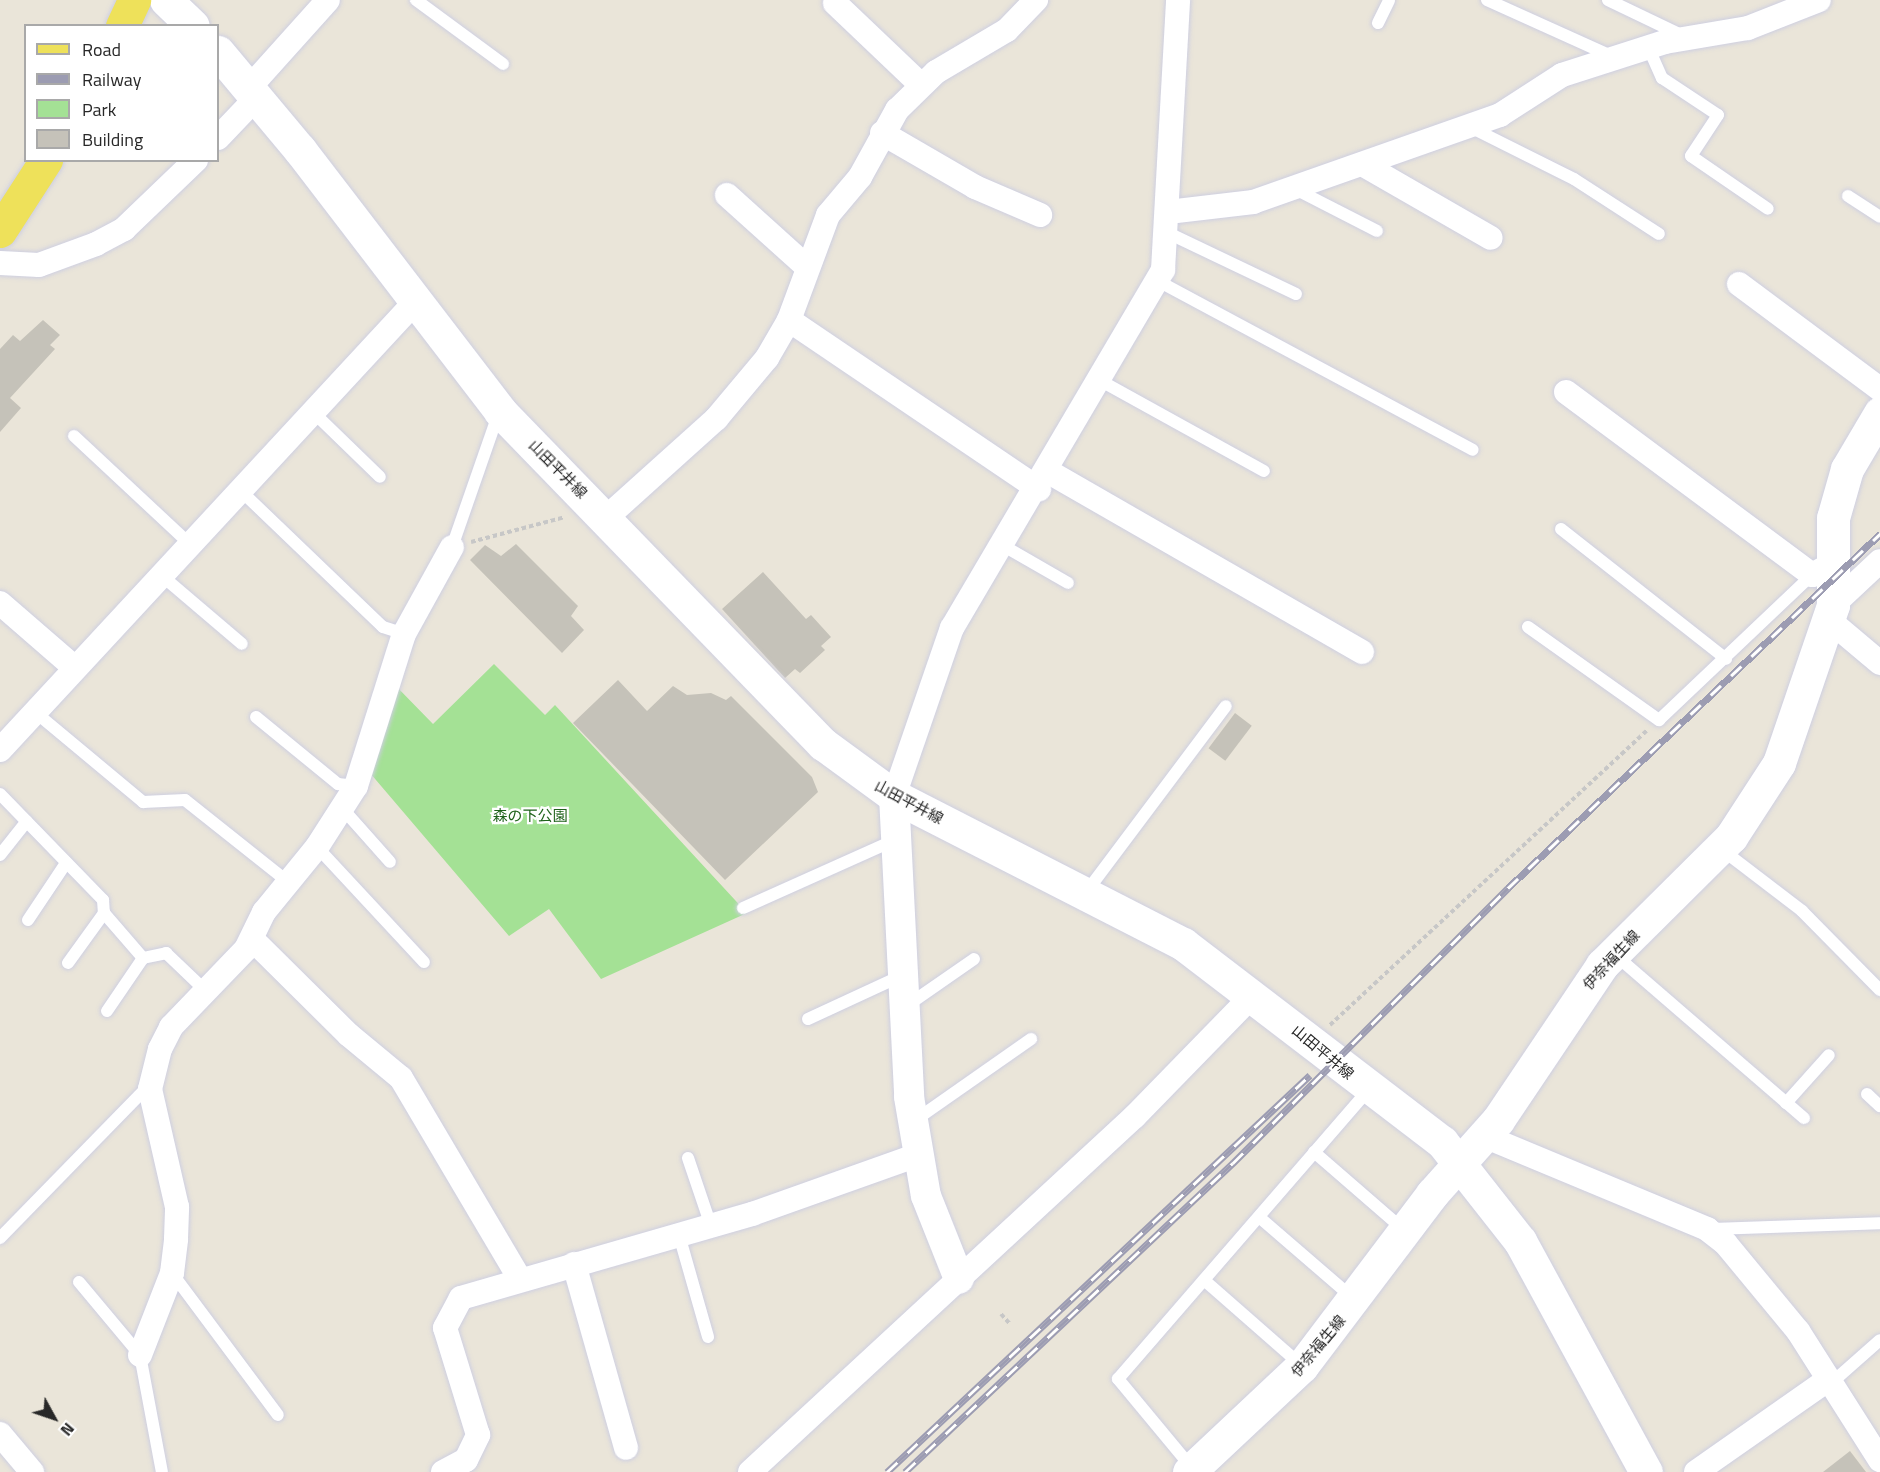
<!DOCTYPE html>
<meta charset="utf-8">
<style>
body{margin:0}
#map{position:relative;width:1880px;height:1472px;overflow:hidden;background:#eae5d9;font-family:"Titillium Web","Noto Sans JP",sans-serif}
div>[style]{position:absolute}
.green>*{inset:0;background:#a4e195}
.building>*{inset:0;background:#c5c2b9;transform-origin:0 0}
.path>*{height:4px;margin-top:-2px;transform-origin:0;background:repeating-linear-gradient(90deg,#c7c7c7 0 4.5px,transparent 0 7.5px)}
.roads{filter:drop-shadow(0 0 2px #cecfe1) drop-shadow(0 0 2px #cecfe1)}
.service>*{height:12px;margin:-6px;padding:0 6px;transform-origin:6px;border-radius:6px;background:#fff}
.minor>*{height:24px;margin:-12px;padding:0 12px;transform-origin:12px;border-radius:12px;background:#fff}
.tertiary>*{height:30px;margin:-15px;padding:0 15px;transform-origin:15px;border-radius:15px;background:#fff}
.secondary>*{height:33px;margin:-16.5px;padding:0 16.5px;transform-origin:16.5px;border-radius:16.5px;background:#fff}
.primary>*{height:33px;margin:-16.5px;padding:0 16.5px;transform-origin:16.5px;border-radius:16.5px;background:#eee15a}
.rail>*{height:7px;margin-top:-3.5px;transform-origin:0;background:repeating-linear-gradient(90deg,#fff 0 14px,#9c9cb2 0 28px);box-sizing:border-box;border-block:2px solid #9c9cb2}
span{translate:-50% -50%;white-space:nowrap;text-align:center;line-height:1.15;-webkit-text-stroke:4.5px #fff;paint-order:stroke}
.street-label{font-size:15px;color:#282828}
.park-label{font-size:15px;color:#1e621a}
.legend{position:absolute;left:24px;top:24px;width:195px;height:138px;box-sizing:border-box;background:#fff;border:2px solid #a9a9a9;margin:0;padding:8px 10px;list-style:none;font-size:18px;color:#282828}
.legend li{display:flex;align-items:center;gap:12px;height:30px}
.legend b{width:30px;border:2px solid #a9a9a9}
.north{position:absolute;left:24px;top:1388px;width:60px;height:60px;-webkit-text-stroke:4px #fff;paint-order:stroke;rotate:130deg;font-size:16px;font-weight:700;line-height:24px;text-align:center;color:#282828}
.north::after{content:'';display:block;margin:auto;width:21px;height:27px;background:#282828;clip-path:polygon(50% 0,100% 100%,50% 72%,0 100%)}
</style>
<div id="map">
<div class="green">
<i style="clip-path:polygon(494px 664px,545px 715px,555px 705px,747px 913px,601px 979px,549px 909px,509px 936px,370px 773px,393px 683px,433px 724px)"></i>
</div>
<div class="building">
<i style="clip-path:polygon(43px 320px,60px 335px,50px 345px,55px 349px,10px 398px,21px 408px,0 432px,0 349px,13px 335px,20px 341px)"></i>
<i style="clip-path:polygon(516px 544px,578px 606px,571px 616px,584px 630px,562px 653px,470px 560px,485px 545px,501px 556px)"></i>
<i style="clip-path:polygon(763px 572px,806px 619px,811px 615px,831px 637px,821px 646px,825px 650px,800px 673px,795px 669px,785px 678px,722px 609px)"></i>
<i style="clip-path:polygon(618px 680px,647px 711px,673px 686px,687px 695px,711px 693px,726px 700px,731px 696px,812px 777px,818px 792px,725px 880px,573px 723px)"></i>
<i style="left:1235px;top:713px;width:21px;height:44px;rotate:37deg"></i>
<i style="clip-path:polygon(1850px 1451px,1866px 1472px,1823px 1472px)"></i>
</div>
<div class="path">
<i style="left:471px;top:542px;width:97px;rotate:-14.9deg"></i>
<i style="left:1330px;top:1025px;width:434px;rotate:-42.9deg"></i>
<i style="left:1001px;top:1314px;width:13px;rotate:48deg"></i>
</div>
<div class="roads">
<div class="service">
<i style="left:416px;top:0;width:108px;rotate:36.3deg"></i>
<i style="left:1487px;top:0;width:138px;rotate:24.3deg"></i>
<i style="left:1608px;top:0;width:81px;rotate:25.6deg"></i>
<i style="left:1378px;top:23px;width:25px;rotate:-64deg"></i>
<i style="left:1649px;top:49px;width:32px;rotate:66deg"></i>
<i style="left:1662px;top:78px;width:67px;rotate:33.5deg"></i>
<i style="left:1718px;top:115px;width:49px;rotate:123.4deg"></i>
<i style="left:1691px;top:156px;width:93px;rotate:34.5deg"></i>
<i style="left:1470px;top:127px;width:116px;rotate:26.6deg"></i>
<i style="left:1574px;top:179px;width:101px;rotate:32.9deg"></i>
<i style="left:1295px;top:189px;width:92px;rotate:27.1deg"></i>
<i style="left:1848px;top:196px;width:38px;rotate:33deg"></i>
<i style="left:1166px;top:232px;width:144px;rotate:25.5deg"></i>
<i style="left:1158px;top:281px;width:357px;rotate:28.2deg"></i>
<i style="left:1101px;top:381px;width:186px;rotate:28.9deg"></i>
<i style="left:313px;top:412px;width:93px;rotate:44.1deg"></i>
<i style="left:74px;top:436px;width:158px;rotate:43deg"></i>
<i style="left:240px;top:490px;width:198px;rotate:43.8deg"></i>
<i style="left:383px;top:627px;width:22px;rotate:18deg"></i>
<i style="left:1561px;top:529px;width:210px;rotate:38.2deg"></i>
<i style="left:1002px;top:545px;width:76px;rotate:29.9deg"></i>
<i style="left:452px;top:547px;width:143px;rotate:-70.8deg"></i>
<i style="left:161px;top:575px;width:106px;rotate:40.4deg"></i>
<i style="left:1528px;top:627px;width:161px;rotate:35.4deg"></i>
<i style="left:1659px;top:720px;width:211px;rotate:-43.5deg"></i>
<i style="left:35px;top:712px;width:141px;rotate:39.8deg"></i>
<i style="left:143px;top:802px;width:42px;rotate:-2.7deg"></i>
<i style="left:185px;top:800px;width:132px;rotate:38.5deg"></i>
<i style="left:256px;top:717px;width:106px;rotate:39.3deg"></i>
<i style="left:338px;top:784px;width:18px;rotate:6deg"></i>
<i style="left:0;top:794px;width:148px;rotate:45.8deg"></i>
<i style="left:103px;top:900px;width:13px;rotate:86deg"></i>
<i style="left:104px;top:913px;width:60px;rotate:49.1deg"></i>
<i style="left:143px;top:958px;width:24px;rotate:-12deg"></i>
<i style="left:166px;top:953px;width:57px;rotate:43.6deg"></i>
<i style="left:342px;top:808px;width:72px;rotate:48.4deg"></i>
<i style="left:317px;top:847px;width:157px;rotate:47.1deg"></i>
<i style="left:1721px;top:849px;width:102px;rotate:37.4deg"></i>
<i style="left:1802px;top:911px;width:111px;rotate:45.4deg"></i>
<i style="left:0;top:855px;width:43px;rotate:-51.5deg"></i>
<i style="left:1087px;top:891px;width:231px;rotate:-53.1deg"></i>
<i style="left:743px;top:908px;width:164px;rotate:-24.1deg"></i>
<i style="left:28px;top:920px;width:69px;rotate:-56.3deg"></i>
<i style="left:1614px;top:954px;width:251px;rotate:40.8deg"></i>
<i style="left:68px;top:963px;width:62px;rotate:-54.2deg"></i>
<i style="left:905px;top:1007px;width:84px;rotate:-34.8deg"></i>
<i style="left:107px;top:1011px;width:64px;rotate:-55.8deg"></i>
<i style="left:808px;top:1019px;width:100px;rotate:-24.8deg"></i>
<i style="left:1867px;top:1094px;width:18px;rotate:43deg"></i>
<i style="left:1786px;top:1103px;width:64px;rotate:-48.1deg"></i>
<i style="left:914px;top:1121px;width:143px;rotate:-35deg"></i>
<i style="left:1314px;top:1152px;width:119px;rotate:40.9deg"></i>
<i style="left:688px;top:1158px;width:72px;rotate:71.3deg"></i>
<i style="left:1259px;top:1217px;width:124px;rotate:40.8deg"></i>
<i style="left:1711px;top:1229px;width:169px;rotate:-2deg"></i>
<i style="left:679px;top:1235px;width:106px;rotate:74.1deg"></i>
<i style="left:0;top:1238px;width:216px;rotate:-45.7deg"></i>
<i style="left:172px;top:1273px;width:177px;rotate:53.3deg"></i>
<i style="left:1204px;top:1280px;width:129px;rotate:41.2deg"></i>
<i style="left:79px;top:1282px;width:95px;rotate:50.1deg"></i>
<i style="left:140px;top:1355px;width:119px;rotate:79.4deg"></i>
<i style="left:1829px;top:1379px;width:8px;rotate:-7deg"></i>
<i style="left:1837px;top:1378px;width:57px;rotate:-41.5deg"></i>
<i style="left:1192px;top:1468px;width:116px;rotate:-129.7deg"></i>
<i style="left:1118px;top:1379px;width:384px;rotate:-49.1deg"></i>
</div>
<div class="minor">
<i style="left:835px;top:3px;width:117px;rotate:43.6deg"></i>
<i style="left:249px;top:88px;width:118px;rotate:-48.1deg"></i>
<i style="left:882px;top:133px;width:108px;rotate:30.1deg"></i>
<i style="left:975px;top:187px;width:71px;rotate:23.3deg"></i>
<i style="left:218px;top:138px;width:57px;rotate:-46.4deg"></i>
<i style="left:1364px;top:165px;width:146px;rotate:29.9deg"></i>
<i style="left:727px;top:195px;width:108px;rotate:42deg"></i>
<i style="left:1168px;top:212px;width:86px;rotate:-6.7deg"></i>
<i style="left:1253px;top:202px;width:262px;rotate:-19.4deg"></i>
<i style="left:1500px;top:115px;width:74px;rotate:-32.8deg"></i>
<i style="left:1562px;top:75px;width:108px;rotate:-17.8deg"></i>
<i style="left:1665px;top:42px;width:84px;rotate:-9.6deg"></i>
<i style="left:1748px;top:28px;width:76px;rotate:-21.5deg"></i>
<i style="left:0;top:263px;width:39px;rotate:3deg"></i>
<i style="left:39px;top:265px;width:61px;rotate:-20.2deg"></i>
<i style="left:96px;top:244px;width:32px;rotate:-28deg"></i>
<i style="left:124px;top:229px;width:100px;rotate:-43.8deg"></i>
<i style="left:1739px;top:284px;width:176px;rotate:36.7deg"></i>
<i style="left:789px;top:320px;width:302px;rotate:34.1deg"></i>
<i style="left:1566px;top:392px;width:307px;rotate:36.6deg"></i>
<i style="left:1812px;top:575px;width:21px;rotate:-29deg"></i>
<i style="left:1049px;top:472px;width:361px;rotate:29.9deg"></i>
<i style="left:607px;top:517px;width:147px;rotate:-42deg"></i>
<i style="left:716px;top:419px;width:80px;rotate:-50.1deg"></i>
<i style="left:767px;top:358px;width:44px;rotate:-59.9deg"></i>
<i style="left:789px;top:320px;width:112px;rotate:-69.6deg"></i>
<i style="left:828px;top:215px;width:50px;rotate:-49.9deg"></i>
<i style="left:860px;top:177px;width:77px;rotate:-61.1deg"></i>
<i style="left:897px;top:110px;width:54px;rotate:-44.3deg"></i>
<i style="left:936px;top:72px;width:82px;rotate:-30.6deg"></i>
<i style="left:1007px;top:30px;width:42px;rotate:-46deg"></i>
<i style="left:0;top:603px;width:99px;rotate:40.9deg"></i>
<i style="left:1833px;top:605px;width:64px;rotate:-43.1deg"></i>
<i style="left:1829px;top:620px;width:67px;rotate:40.1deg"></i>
<i style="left:0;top:750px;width:609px;rotate:-47.19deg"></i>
<i style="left:894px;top:796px;width:178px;rotate:-71deg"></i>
<i style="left:952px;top:628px;width:416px;rotate:-59.5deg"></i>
<i style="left:1163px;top:270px;width:270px;rotate:-86.8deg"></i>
<i style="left:252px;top:939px;width:136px;rotate:44.7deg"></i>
<i style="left:349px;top:1035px;width:67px;rotate:39.6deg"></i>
<i style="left:401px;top:1078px;width:234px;rotate:59.4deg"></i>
<i style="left:1484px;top:1136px;width:242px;rotate:22.6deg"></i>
<i style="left:1707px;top:1229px;width:24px;rotate:38deg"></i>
<i style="left:1726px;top:1244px;width:113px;rotate:50.4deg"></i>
<i style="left:1798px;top:1331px;width:153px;rotate:57.6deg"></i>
<i style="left:574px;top:1264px;width:191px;rotate:74.2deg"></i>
<i style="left:140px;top:1355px;width:88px;rotate:-68.7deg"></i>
<i style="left:172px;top:1273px;width:34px;rotate:-83deg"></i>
<i style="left:176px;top:1239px;width:32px;rotate:-88deg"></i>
<i style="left:177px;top:1207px;width:121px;rotate:-102.9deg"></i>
<i style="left:150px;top:1089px;width:41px;rotate:-76deg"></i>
<i style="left:160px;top:1049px;width:25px;rotate:-63deg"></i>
<i style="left:171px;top:1027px;width:108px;rotate:-46.1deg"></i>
<i style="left:246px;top:949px;width:41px;rotate:-64.1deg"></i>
<i style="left:264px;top:912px;width:84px;rotate:-50.8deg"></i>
<i style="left:317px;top:847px;width:72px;rotate:-57.4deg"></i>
<i style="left:356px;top:786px;width:159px;rotate:-72.5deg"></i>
<i style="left:404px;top:634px;width:99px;rotate:-61.1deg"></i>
<i style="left:0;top:1434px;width:50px;rotate:49.9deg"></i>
<i style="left:443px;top:1472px;width:26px;rotate:-28deg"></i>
<i style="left:466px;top:1460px;width:28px;rotate:-64deg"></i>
<i style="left:478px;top:1435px;width:112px;rotate:-107.1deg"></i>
<i style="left:445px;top:1328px;width:34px;rotate:-62deg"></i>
<i style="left:461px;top:1298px;width:303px;rotate:-16.1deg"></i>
<i style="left:752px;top:1214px;width:176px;rotate:-19.6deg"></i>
<i style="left:750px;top:1472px;width:524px;rotate:-42.76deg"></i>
<i style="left:1135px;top:1116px;width:170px;rotate:-45.7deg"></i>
<i style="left:1696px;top:1472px;width:162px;rotate:-35deg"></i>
</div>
<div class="tertiary">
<i style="left:894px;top:796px;width:301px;rotate:87.1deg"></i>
<i style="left:909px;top:1097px;width:100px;rotate:80.3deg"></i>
<i style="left:926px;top:1196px;width:89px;rotate:68.3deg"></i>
</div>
<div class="secondary">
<i style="left:166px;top:0;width:37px;rotate:44deg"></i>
<i style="left:218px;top:52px;width:128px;rotate:50.1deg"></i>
<i style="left:300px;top:150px;width:329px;rotate:52.5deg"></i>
<i style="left:500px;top:411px;width:464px;rotate:45.9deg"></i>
<i style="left:823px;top:744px;width:88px;rotate:36.2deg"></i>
<i style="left:894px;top:796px;width:325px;rotate:27.1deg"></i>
<i style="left:1183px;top:944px;width:326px;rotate:37.4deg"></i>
<i style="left:1442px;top:1142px;width:126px;rotate:51.8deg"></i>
<i style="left:1520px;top:1241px;width:263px;rotate:61.4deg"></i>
<i style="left:1189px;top:1472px;width:155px;rotate:-43.2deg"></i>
<i style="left:1302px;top:1366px;width:216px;rotate:-52.9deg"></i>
<i style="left:1432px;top:1194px;width:99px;rotate:-48.3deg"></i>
<i style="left:1498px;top:1120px;width:187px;rotate:-56.1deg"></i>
<i style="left:1602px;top:965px;width:182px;rotate:-44.8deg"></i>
<i style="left:1731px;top:837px;width:88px;rotate:-57deg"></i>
<i style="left:1779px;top:763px;width:167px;rotate:-71.1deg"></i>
<i style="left:1833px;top:605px;width:87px;rotate:-90deg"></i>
<i style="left:1833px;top:518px;width:51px;rotate:-74.1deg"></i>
<i style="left:1847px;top:469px;width:65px;rotate:-59.5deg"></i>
</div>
<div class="primary">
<i style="left:122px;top:26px;width:29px;rotate:-65deg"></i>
<i style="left:0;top:231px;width:85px;rotate:-57.1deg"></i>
</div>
</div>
<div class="rail">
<i style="left:887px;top:1472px;width:580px;rotate:-43.18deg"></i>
<i style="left:905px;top:1472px;width:451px;rotate:-43.3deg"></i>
<i style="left:1233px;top:1163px;width:389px;rotate:-45deg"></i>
<i style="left:1508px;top:888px;width:514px;rotate:-43.58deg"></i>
</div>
<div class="street-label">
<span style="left:558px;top:469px;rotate:45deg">山田平井線</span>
<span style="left:909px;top:802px;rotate:28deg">山田平井線</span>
<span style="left:1611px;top:960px;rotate:-47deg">伊奈福生線</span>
<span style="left:1323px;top:1052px;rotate:40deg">山田平井線</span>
<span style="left:1318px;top:1346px;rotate:-50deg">伊奈福生線</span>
</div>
<div class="park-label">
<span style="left:530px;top:816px">森の下公園</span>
</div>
<ul class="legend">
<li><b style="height:8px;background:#eee15a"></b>Road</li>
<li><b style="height:8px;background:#9c9cb2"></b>Railway</li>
<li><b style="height:16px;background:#a4e195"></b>Park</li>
<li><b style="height:16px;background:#c5c2b9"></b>Building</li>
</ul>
<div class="north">N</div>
</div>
